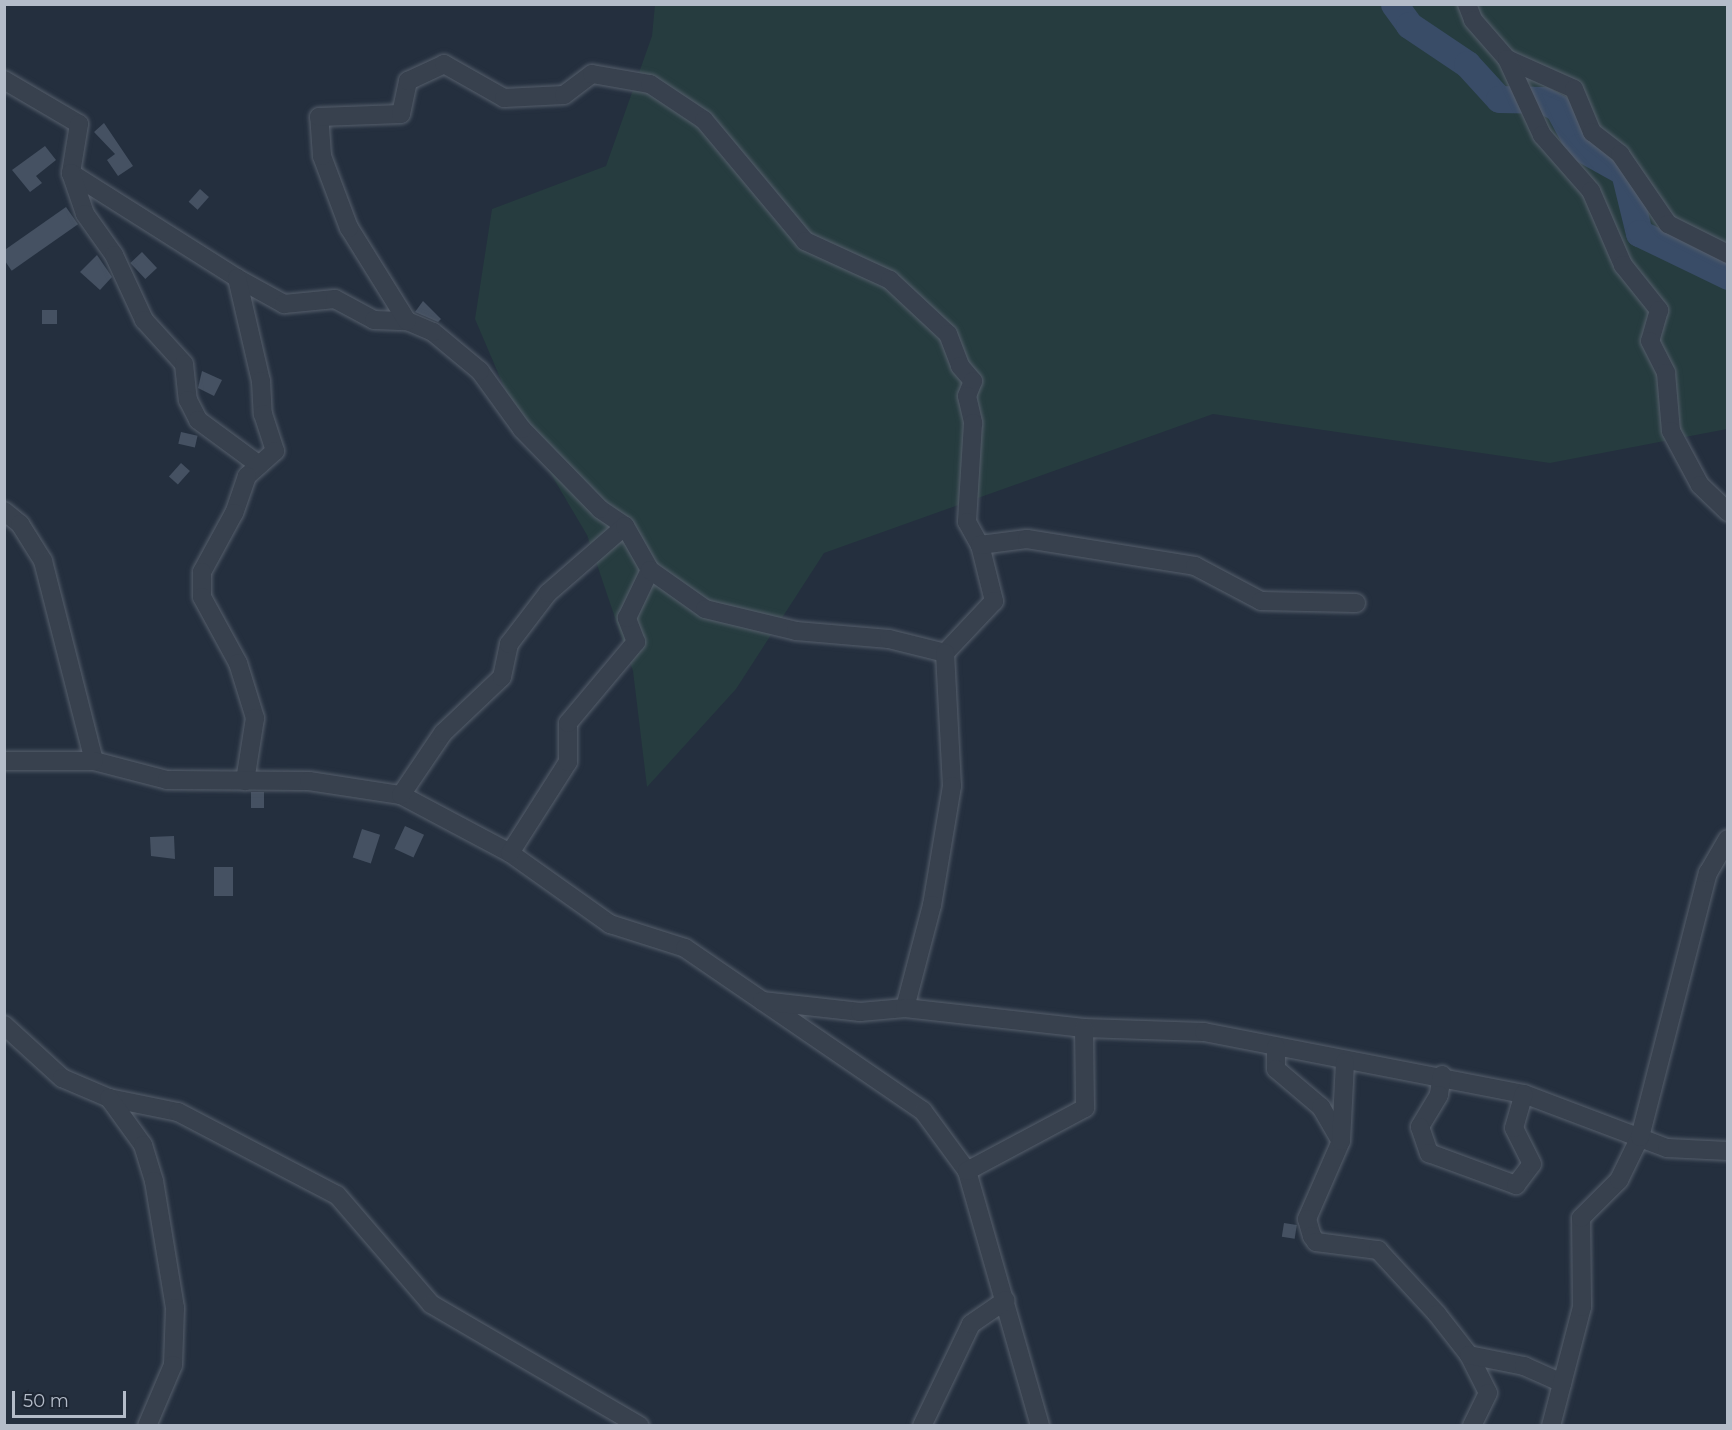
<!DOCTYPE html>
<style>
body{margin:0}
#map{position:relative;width:1732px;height:1430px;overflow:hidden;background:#242f3e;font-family:Montserrat,sans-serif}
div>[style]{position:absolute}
.green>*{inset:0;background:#263c3f}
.river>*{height:27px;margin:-13.5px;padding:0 13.5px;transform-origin:13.5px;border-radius:13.5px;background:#394c67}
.building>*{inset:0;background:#455162;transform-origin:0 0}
.roads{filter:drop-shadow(0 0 2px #565f6c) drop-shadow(0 0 2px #565f6c)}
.street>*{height:18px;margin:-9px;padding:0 9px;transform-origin:9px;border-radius:9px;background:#38414e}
span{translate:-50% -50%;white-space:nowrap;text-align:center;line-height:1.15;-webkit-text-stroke:6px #1d2633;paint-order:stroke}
.frame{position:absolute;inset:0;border:6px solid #b4bcc9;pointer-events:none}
.scale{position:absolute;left:12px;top:1391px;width:114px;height:27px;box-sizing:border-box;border:3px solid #b4bcc9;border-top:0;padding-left:8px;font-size:18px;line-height:21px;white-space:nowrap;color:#b4bcc9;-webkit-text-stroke:4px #1d2633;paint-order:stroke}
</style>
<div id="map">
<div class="green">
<i style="clip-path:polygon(655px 5px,1727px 5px,1727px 429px,1550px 463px,1213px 414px,824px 553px,736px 689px,647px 787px,633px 671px,587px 535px,516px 415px,475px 319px,492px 209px,606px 166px,652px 36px)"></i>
</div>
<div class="river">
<i style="left:1394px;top:4px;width:26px;rotate:54deg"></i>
<i style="left:1409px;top:25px;width:70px;rotate:33.9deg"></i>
<i style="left:1467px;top:64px;width:47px;rotate:47.6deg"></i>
<i style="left:1499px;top:99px;width:44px;rotate:1.3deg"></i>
<i style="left:1543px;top:100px;width:17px;rotate:28deg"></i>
<i style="left:1558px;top:108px;width:44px;rotate:61.7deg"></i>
<i style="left:1579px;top:147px;width:51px;rotate:29.1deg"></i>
<i style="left:1624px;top:172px;width:63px;rotate:76.2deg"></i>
<i style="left:1639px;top:233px;width:99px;rotate:25.8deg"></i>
</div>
<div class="building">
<i style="clip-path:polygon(104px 123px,133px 166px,118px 176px,107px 160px,115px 154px,94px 132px)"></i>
<i style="clip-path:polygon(45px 146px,56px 160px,36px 176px,42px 183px,30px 192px,12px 170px)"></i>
<i style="left:200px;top:189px;width:12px;height:17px;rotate:42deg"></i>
<i style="left:66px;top:207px;width:21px;height:81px;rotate:55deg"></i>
<i style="left:142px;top:252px;width:22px;height:16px;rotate:47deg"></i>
<i style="clip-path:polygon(97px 255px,112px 277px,100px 290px,80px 272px)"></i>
<i style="clip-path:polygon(423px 301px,441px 319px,438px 322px,415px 312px)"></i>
<i style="left:42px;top:310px;width:15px;height:14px"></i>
<i style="clip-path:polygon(202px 371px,222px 380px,214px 396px,198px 388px)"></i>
<i style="left:181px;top:432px;width:17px;height:12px;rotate:13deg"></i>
<i style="left:181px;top:463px;width:12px;height:18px;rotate:42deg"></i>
<i style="left:251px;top:792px;width:13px;height:16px"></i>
<i style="left:405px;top:826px;width:21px;height:25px;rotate:25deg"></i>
<i style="left:362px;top:829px;width:19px;height:30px;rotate:18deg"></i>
<i style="clip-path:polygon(174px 836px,175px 859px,151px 856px,150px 837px)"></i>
<i style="left:214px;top:867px;width:19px;height:29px"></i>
<i style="left:1284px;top:1223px;width:13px;height:14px;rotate:9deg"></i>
</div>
<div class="roads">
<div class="street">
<i style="left:1467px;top:4px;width:17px;rotate:69deg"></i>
<i style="left:1473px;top:20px;width:52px;rotate:48.9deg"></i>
<i style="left:1507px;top:59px;width:73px;rotate:24.1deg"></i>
<i style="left:1574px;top:89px;width:47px;rotate:67.3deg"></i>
<i style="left:1592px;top:132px;width:36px;rotate:38deg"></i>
<i style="left:1620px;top:154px;width:85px;rotate:55.6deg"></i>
<i style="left:1668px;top:224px;width:67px;rotate:26.6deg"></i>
<i style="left:1507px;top:59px;width:84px;rotate:65.3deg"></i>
<i style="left:1542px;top:135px;width:74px;rotate:48.8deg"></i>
<i style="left:1591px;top:191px;width:81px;rotate:66.6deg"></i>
<i style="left:1623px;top:265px;width:58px;rotate:51.3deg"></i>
<i style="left:1659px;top:310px;width:32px;rotate:106deg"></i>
<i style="left:1650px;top:341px;width:36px;rotate:63deg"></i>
<i style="left:1666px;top:373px;width:58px;rotate:85.1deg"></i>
<i style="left:1671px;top:431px;width:61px;rotate:61.8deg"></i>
<i style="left:1700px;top:485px;width:39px;rotate:44deg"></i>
<i style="left:4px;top:80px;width:87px;rotate:30.4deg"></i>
<i style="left:79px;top:124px;width:50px;rotate:99.3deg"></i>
<i style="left:71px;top:173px;width:196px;rotate:32.3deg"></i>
<i style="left:237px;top:278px;width:54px;rotate:29deg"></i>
<i style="left:284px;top:304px;width:51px;rotate:-5.6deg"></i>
<i style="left:335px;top:299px;width:44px;rotate:28.3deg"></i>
<i style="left:374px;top:320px;width:33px;rotate:2deg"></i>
<i style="left:71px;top:173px;width:43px;rotate:71.1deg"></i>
<i style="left:85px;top:214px;width:50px;rotate:54.7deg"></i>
<i style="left:114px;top:255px;width:72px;rotate:65.2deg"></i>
<i style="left:144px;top:320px;width:59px;rotate:47.7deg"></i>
<i style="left:184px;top:364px;width:36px;rotate:84deg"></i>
<i style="left:188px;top:400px;width:22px;rotate:63deg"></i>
<i style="left:198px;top:420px;width:76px;rotate:36.4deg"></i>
<i style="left:237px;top:278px;width:106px;rotate:76.9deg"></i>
<i style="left:261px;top:381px;width:33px;rotate:87deg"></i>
<i style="left:263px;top:414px;width:39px;rotate:72deg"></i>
<i style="left:275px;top:451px;width:38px;rotate:138deg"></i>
<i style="left:247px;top:476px;width:39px;rotate:109deg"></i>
<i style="left:234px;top:513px;width:67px;rotate:118.5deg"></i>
<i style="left:202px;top:572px;width:25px;rotate:90deg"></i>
<i style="left:202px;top:597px;width:75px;rotate:61.4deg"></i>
<i style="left:238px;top:663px;width:58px;rotate:72.8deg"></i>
<i style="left:255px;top:718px;width:64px;rotate:99deg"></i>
<i style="left:4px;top:511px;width:21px;rotate:39deg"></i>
<i style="left:20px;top:524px;width:44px;rotate:58.1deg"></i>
<i style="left:43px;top:561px;width:206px;rotate:75.7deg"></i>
<i style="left:94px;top:761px;width:75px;rotate:14.6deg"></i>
<i style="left:167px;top:780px;width:142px;rotate:0.4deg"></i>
<i style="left:309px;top:781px;width:93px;rotate:8.7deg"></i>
<i style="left:401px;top:795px;width:123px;rotate:28deg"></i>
<i style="left:510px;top:853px;width:123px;rotate:35.4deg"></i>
<i style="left:610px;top:924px;width:79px;rotate:17.7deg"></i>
<i style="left:685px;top:948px;width:288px;rotate:34.4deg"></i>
<i style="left:923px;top:1111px;width:74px;rotate:53.7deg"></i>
<i style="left:967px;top:1171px;width:265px;rotate:74deg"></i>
<i style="left:625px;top:526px;width:30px;rotate:-146deg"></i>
<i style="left:600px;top:509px;width:112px;rotate:-134.3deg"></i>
<i style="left:522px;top:429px;width:72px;rotate:-125.9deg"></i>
<i style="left:480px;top:371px;width:61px;rotate:-140.3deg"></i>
<i style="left:433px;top:332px;width:28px;rotate:-157deg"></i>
<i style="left:407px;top:321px;width:110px;rotate:-121.9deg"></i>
<i style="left:349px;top:228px;width:77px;rotate:-110.6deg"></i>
<i style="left:322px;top:156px;width:39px;rotate:-94deg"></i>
<i style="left:319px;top:117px;width:82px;rotate:-2.1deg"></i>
<i style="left:401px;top:114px;width:34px;rotate:-78deg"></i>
<i style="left:408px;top:81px;width:40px;rotate:-25deg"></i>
<i style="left:444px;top:64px;width:69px;rotate:29.5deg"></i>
<i style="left:504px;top:98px;width:60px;rotate:-2.9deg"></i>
<i style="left:564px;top:95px;width:35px;rotate:-37deg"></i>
<i style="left:592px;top:74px;width:59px;rotate:9.8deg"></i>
<i style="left:650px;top:84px;width:65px;rotate:33.7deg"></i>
<i style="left:704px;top:120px;width:158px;rotate:50.1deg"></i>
<i style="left:805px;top:241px;width:94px;rotate:24.6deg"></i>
<i style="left:890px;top:280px;width:79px;rotate:43deg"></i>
<i style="left:948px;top:334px;width:34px;rotate:69deg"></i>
<i style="left:960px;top:366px;width:20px;rotate:49deg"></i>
<i style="left:973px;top:381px;width:16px;rotate:112deg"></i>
<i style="left:967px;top:396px;width:28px;rotate:77deg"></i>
<i style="left:973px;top:423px;width:99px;rotate:93.5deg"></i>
<i style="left:967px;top:522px;width:26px;rotate:61deg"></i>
<i style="left:980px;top:545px;width:58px;rotate:76deg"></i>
<i style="left:994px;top:601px;width:71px;rotate:133.3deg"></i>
<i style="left:980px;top:545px;width:47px;rotate:-7.3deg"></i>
<i style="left:1027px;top:539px;width:170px;rotate:9.1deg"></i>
<i style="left:1195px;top:566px;width:75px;rotate:27.9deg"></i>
<i style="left:1261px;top:601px;width:95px;rotate:1.2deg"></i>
<i style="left:4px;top:761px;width:90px"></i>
<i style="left:401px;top:795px;width:75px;rotate:-55.9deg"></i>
<i style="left:443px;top:733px;width:81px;rotate:-43.5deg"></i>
<i style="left:502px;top:677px;width:34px;rotate:-78deg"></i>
<i style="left:509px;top:644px;width:64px;rotate:-52.6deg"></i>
<i style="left:548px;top:593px;width:102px;rotate:-41deg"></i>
<i style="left:625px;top:526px;width:51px;rotate:60.4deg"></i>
<i style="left:510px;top:853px;width:108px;rotate:-57.5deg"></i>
<i style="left:568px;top:762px;width:39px;rotate:-90deg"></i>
<i style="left:568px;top:723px;width:106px;rotate:-50deg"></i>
<i style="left:636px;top:642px;width:26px;rotate:-111deg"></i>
<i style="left:627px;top:618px;width:53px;rotate:-64.4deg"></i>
<i style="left:650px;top:570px;width:67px;rotate:35.3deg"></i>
<i style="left:705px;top:609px;width:94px;rotate:13.6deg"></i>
<i style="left:796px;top:631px;width:93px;rotate:4.9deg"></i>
<i style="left:889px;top:639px;width:58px;rotate:14deg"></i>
<i style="left:945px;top:653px;width:133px;rotate:87deg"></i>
<i style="left:952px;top:786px;width:121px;rotate:99.5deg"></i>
<i style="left:932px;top:905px;width:106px;rotate:104.7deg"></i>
<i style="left:762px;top:1001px;width:99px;rotate:6.4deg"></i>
<i style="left:860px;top:1012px;width:45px;rotate:-5.1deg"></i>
<i style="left:905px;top:1008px;width:180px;rotate:6.4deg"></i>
<i style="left:1084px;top:1028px;width:120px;rotate:1.9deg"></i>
<i style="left:1204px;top:1032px;width:326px;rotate:11deg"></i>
<i style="left:1524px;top:1094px;width:153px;rotate:20.7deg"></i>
<i style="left:1667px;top:1148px;width:61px;rotate:2.8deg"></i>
<i style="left:4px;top:1025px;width:79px;rotate:42.4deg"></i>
<i style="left:62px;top:1078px;width:51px;rotate:23.1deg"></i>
<i style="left:109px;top:1098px;width:70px;rotate:11.5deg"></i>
<i style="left:178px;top:1112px;width:179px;rotate:27.6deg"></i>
<i style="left:337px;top:1195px;width:144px;rotate:49.2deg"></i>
<i style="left:431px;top:1304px;width:242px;rotate:30.3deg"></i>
<i style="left:1276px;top:1047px;width:22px;rotate:90deg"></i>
<i style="left:1276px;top:1069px;width:59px;rotate:40.2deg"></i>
<i style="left:1321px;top:1107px;width:39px;rotate:60deg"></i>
<i style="left:1341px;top:1141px;width:85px;rotate:113.6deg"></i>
<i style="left:1307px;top:1219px;width:18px;rotate:74deg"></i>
<i style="left:1312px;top:1236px;width:7px;rotate:56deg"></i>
<i style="left:1316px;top:1242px;width:63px;rotate:7.4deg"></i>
<i style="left:1378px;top:1250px;width:87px;rotate:47.3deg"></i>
<i style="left:1437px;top:1314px;width:52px;rotate:52deg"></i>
<i style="left:1469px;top:1355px;width:42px;rotate:63.4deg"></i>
<i style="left:1488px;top:1393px;width:37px;rotate:116deg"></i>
<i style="left:1442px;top:1075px;width:20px;rotate:99deg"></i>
<i style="left:1439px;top:1095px;width:37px;rotate:121deg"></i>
<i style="left:1420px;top:1127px;width:28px;rotate:71deg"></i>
<i style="left:1429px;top:1153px;width:93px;rotate:20.2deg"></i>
<i style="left:1516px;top:1185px;width:26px;rotate:-53deg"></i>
<i style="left:1532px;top:1164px;width:40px;rotate:-116.6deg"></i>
<i style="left:1514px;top:1128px;width:35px;rotate:-74deg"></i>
<i style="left:109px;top:1098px;width:58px;rotate:54.1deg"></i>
<i style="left:143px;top:1145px;width:38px;rotate:73deg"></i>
<i style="left:154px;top:1181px;width:129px;rotate:80.6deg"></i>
<i style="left:175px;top:1308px;width:57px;rotate:92deg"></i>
<i style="left:173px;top:1365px;width:66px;rotate:113.1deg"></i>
<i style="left:1341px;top:1141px;width:79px;rotate:-87.1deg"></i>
<i style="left:967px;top:1171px;width:134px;rotate:-28.1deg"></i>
<i style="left:1085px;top:1108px;width:80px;rotate:-90.7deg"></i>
<i style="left:1469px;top:1355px;width:56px;rotate:11.3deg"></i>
<i style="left:1524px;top:1366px;width:42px;rotate:24.1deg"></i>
<i style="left:922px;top:1426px;width:113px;rotate:-64.3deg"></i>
<i style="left:971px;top:1324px;width:42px;rotate:-34.4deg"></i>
<i style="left:1551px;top:1426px;width:123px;rotate:-75.4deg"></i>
<i style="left:1582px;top:1307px;width:89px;rotate:-90.6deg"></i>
<i style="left:1581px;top:1218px;width:54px;rotate:-45deg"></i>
<i style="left:1619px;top:1180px;width:48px;rotate:-64deg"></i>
<i style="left:1640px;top:1137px;width:273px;rotate:-75.6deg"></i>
<i style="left:1708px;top:873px;width:39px;rotate:-60deg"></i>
</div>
</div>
<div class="frame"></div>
<div class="scale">50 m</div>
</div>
